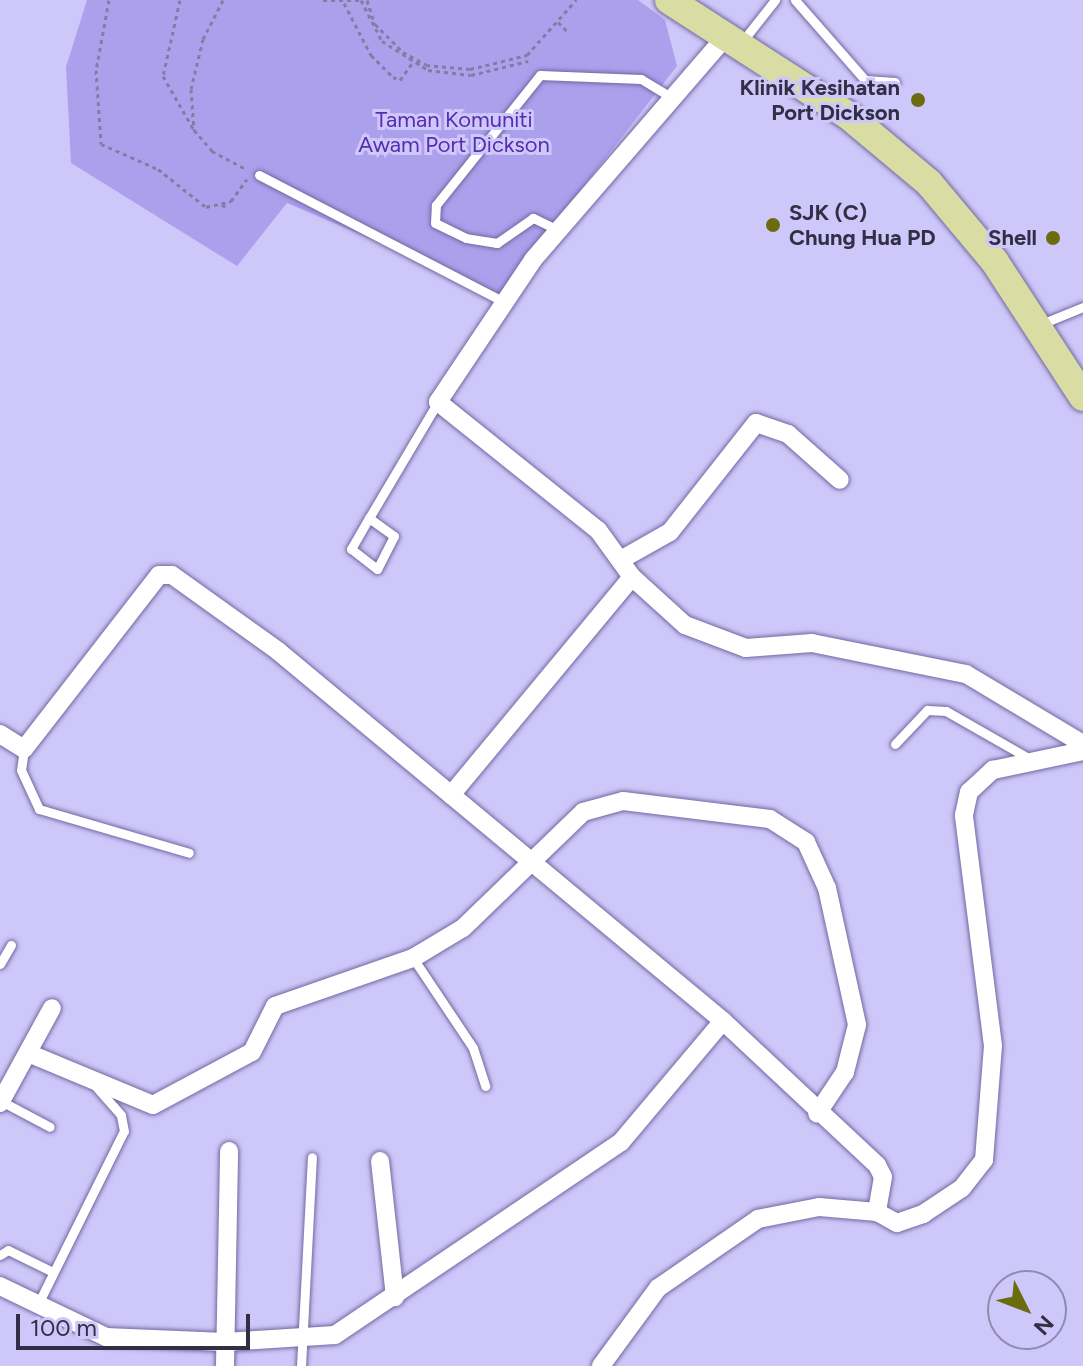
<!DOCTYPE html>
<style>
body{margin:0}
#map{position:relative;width:1083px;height:1366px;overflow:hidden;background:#cec7f9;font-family:Figtree,sans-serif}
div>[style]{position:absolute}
.green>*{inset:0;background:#aca0ed}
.path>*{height:3px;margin-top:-1.5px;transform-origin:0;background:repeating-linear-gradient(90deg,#837da3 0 4px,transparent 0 8px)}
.roads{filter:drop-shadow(0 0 2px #7269a1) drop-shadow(0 0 2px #7269a1)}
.lane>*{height:9px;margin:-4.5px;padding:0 4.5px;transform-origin:4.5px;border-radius:4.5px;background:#fff}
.street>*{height:18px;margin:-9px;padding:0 9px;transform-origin:9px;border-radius:9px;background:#fff}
.primary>*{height:28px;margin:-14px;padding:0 14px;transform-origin:14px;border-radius:14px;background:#dadda3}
.dots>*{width:22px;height:22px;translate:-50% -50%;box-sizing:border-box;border:4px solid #cec7f9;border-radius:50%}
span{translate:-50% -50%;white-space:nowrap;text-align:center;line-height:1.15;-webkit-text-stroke:6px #cec7f9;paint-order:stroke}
.poi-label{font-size:22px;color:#322e46;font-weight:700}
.right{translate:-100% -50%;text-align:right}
.left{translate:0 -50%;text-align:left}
.park-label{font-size:22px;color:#572bb2}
.north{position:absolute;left:987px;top:1270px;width:80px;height:80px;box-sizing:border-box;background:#cec7f9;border:2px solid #908ab1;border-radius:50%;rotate:132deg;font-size:22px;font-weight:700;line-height:32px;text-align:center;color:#322e46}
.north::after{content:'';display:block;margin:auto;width:28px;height:36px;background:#6b6c0e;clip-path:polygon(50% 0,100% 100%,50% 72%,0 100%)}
.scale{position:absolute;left:16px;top:1314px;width:234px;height:36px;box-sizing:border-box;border:4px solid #322e46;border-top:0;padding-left:10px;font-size:24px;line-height:28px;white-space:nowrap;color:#322e46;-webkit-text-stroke:6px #cec7f9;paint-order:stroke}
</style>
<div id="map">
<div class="green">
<i style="clip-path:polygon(87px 0,638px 0,665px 20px,677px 66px,500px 294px,287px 203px,237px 266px,71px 163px,66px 67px)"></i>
</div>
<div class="path">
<i style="left:109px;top:0;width:71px;rotate:100.5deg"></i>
<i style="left:96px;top:70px;width:74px;rotate:86.1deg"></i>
<i style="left:101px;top:144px;width:62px;rotate:23.7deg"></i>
<i style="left:158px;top:169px;width:61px;rotate:38.4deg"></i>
<i style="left:206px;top:207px;width:26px;rotate:-13deg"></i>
<i style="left:231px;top:201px;width:27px;rotate:-54deg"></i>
<i style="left:180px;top:0;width:78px;rotate:102.6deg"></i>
<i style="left:163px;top:76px;width:62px;rotate:60.1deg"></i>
<i style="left:223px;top:0;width:44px;rotate:117.1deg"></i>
<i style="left:203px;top:39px;width:51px;rotate:103.5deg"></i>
<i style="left:191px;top:89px;width:41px;rotate:85.8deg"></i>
<i style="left:194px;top:130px;width:28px;rotate:49deg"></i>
<i style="left:212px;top:151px;width:40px;rotate:28deg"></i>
<i style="left:323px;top:0;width:36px"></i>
<i style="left:361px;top:0;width:46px;rotate:62.9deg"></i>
<i style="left:382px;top:41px;width:54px;rotate:32.2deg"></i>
<i style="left:428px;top:70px;width:43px;rotate:6.6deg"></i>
<i style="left:471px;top:75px;width:59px;rotate:-13.8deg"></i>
<i style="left:367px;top:0;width:25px;rotate:72deg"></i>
<i style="left:375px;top:24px;width:40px;rotate:45deg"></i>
<i style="left:403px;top:52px;width:26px;rotate:29deg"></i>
<i style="left:426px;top:65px;width:44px;rotate:5.2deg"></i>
<i style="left:470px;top:69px;width:59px;rotate:-13.8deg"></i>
<i style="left:527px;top:55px;width:74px;rotate:-48.3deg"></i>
<i style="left:344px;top:3px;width:59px;rotate:62.6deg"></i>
<i style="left:371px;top:55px;width:31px;rotate:45deg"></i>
<i style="left:393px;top:77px;width:8px;rotate:23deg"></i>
<i style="left:400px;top:80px;width:22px;rotate:-54deg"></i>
<i style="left:558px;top:22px;width:13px;rotate:45deg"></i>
<i style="left:222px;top:204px;width:8px;rotate:45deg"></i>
</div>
<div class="roads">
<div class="lane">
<i style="left:795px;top:0;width:106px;rotate:48.8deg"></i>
<i style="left:865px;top:80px;width:30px;rotate:4deg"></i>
<i style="left:741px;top:43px;width:55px;rotate:-51.7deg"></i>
<i style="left:259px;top:175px;width:274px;rotate:27.4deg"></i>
<i style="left:558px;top:230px;width:28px;rotate:-154deg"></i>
<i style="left:533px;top:218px;width:44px;rotate:145.2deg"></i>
<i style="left:497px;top:243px;width:31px;rotate:-171deg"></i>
<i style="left:466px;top:238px;width:34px;rotate:-154deg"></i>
<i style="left:435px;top:223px;width:18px;rotate:-87deg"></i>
<i style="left:436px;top:205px;width:166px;rotate:-51.3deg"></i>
<i style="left:540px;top:75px;width:101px;rotate:2.3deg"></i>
<i style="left:641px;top:79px;width:37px;rotate:31deg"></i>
<i style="left:1039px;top:325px;width:48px;rotate:-22.2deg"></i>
<i style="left:369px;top:518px;width:31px;rotate:36deg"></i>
<i style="left:394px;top:536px;width:37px;rotate:117deg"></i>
<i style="left:377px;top:569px;width:33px;rotate:-142deg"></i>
<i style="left:351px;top:549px;width:36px;rotate:-60deg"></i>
<i style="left:369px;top:518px;width:135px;rotate:-59.3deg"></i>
<i style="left:895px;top:744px;width:47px;rotate:-46.7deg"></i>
<i style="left:927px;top:710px;width:19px;rotate:3deg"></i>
<i style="left:946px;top:711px;width:95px;rotate:29.8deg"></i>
<i style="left:24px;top:749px;width:21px;rotate:98deg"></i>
<i style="left:21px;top:770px;width:43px;rotate:65.2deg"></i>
<i style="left:39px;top:809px;width:156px;rotate:16.3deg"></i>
<i style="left:413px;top:958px;width:108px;rotate:56.3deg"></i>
<i style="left:473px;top:1048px;width:40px;rotate:72deg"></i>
<i style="left:0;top:964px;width:22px;rotate:-60deg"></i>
<i style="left:1px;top:1101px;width:55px;rotate:28deg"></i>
<i style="left:0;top:1255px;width:9px;rotate:-32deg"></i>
<i style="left:8px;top:1250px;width:50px;rotate:26.1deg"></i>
<i style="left:37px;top:1306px;width:195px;rotate:-63.6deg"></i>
<i style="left:124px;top:1131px;width:16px;rotate:-101deg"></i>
<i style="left:121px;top:1115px;width:44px;rotate:-131.3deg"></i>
<i style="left:301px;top:1366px;width:209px;rotate:-87deg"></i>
</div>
<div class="street">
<i style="left:727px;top:35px;width:297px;rotate:130.8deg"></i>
<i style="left:533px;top:260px;width:171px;rotate:123.8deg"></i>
<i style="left:438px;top:402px;width:205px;rotate:38.7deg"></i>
<i style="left:598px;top:530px;width:58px;rotate:54.1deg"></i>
<i style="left:632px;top:577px;width:72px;rotate:42.2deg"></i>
<i style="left:685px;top:625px;width:65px;rotate:20.7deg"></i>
<i style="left:746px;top:648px;width:66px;rotate:-4.3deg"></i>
<i style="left:812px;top:643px;width:157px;rotate:11.4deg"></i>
<i style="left:966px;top:674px;width:136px;rotate:30.9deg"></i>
<i style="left:624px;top:558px;width:53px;rotate:-29.5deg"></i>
<i style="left:670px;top:532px;width:139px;rotate:-51.7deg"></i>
<i style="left:756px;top:423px;width:34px;rotate:19deg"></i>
<i style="left:788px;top:434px;width:69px;rotate:41.5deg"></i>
<i style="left:0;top:734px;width:28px;rotate:32deg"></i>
<i style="left:24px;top:749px;width:220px;rotate:-52.2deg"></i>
<i style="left:159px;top:575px;width:13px"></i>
<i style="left:172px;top:575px;width:130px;rotate:35.6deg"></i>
<i style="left:278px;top:651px;width:579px;rotate:39.74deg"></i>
<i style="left:723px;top:1021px;width:211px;rotate:43.1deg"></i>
<i style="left:877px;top:1165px;width:13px;rotate:63deg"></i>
<i style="left:883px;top:1177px;width:36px;rotate:100deg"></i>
<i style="left:877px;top:1212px;width:58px;rotate:-175.1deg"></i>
<i style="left:819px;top:1207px;width:62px;rotate:168.9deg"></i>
<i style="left:758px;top:1219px;width:121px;rotate:145.4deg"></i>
<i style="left:658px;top:1288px;width:97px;rotate:126.2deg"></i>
<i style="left:451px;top:795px;width:283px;rotate:-50.3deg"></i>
<i style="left:28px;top:1053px;width:135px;rotate:22.6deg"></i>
<i style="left:153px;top:1105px;width:112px;rotate:-28.2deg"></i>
<i style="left:252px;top:1052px;width:51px;rotate:-63.4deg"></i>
<i style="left:275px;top:1006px;width:146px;rotate:-19.2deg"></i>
<i style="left:413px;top:958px;width:58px;rotate:-31deg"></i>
<i style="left:463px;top:928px;width:167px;rotate:-44deg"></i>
<i style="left:583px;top:812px;width:41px;rotate:-15.4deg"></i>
<i style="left:623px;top:801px;width:148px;rotate:7deg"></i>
<i style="left:770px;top:819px;width:43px;rotate:32.6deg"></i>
<i style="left:806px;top:842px;width:51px;rotate:65.5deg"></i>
<i style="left:827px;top:888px;width:140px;rotate:77.6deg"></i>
<i style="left:857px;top:1025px;width:49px;rotate:104.3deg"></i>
<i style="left:845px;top:1072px;width:50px;rotate:123.7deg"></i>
<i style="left:0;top:1103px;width:108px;rotate:-61.3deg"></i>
<i style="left:380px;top:1161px;width:137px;rotate:83.7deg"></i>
<i style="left:877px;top:1212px;width:23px;rotate:29deg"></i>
<i style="left:897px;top:1223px;width:28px;rotate:-19deg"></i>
<i style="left:923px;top:1214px;width:47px;rotate:-33.7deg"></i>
<i style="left:962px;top:1188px;width:36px;rotate:-52deg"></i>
<i style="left:984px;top:1160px;width:114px;rotate:-85.5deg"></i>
<i style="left:993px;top:1046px;width:233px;rotate:-97.2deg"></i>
<i style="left:964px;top:815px;width:24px;rotate:-78deg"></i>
<i style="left:969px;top:792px;width:33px;rotate:-43deg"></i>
<i style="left:993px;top:770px;width:92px;rotate:-11.9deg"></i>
<i style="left:0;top:1286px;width:118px;rotate:25.7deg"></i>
<i style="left:106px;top:1337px;width:119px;rotate:2.4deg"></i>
<i style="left:225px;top:1342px;width:110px;rotate:-3.6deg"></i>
<i style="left:335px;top:1335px;width:345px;rotate:-34deg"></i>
<i style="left:621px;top:1142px;width:158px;rotate:-49.9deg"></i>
<i style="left:225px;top:1366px;width:215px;rotate:-88.9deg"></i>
</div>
<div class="primary">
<i style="left:669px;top:0;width:214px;rotate:32.8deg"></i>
<i style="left:849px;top:116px;width:104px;rotate:39.9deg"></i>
<i style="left:929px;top:183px;width:103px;rotate:50.1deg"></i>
<i style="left:995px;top:262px;width:161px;rotate:56.9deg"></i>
</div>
</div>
<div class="dots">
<i style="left:918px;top:100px;background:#6b6c0e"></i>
<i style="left:773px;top:225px;background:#6b6c0e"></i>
<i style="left:1053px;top:238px;background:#6b6c0e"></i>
</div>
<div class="poi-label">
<span class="right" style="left:900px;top:100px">Klinik Kesihatan<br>Port Dickson</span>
<span class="left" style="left:789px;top:225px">SJK (C)<br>Chung Hua PD</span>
<span class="right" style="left:1037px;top:238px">Shell</span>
</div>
<div class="park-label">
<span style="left:454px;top:132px">Taman Komuniti<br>Awam Port Dickson</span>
</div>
<div class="north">N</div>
<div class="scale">100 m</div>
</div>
